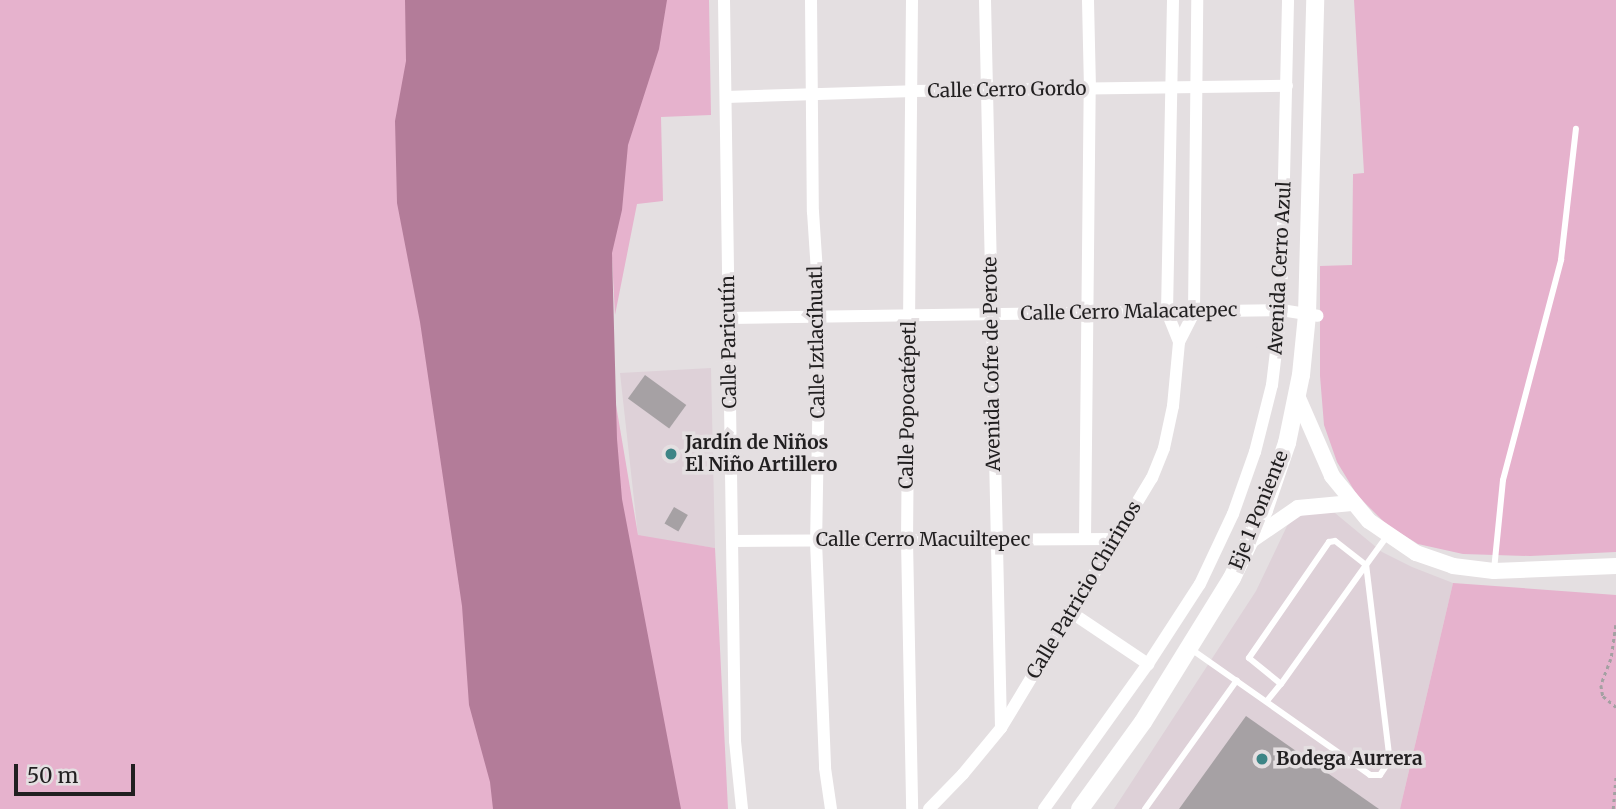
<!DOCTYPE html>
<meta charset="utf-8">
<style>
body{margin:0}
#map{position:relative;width:1616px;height:809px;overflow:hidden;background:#e4dfe1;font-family:Merriweather,serif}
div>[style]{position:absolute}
.built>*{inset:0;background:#ded1d8}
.green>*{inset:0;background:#e6b2cd}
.water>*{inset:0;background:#b37c99}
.building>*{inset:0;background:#a6a1a4;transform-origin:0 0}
.path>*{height:2.5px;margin-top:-1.25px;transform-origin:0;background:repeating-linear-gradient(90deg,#a4a0a2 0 3.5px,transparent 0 7px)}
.service>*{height:6px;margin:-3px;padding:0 3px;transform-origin:3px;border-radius:3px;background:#fff}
.minor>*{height:12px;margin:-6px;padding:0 6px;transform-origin:6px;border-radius:6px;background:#fff}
.tertiary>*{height:16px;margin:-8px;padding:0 8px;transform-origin:8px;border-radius:8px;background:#fff}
.secondary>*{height:18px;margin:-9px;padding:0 9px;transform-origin:9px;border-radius:9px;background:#fff}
.dots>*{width:19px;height:19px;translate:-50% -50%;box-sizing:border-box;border:4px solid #e4dfe1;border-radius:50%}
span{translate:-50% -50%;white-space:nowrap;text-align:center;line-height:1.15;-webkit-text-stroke:7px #e4dfe1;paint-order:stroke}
.street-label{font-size:19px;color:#211f20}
.poi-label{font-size:19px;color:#211f20;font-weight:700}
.left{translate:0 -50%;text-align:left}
.scale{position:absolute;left:14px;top:764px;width:121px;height:32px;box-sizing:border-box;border:4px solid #211f20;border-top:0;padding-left:9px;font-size:21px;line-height:24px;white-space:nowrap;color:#211f20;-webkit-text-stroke:5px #e4dfe1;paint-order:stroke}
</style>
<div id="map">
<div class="built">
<i style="clip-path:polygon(711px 368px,715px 548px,638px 536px,620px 373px)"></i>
<i style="clip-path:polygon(1316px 509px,1335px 513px,1382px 552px,1412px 567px,1453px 583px,1400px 809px,1114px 809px,1256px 591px,1287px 526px,1300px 513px)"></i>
</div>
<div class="green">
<i style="clip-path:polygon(0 0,709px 0,711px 115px,661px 117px,663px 201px,637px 204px,615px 315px,612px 258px,599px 304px,638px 535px,715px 548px,728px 809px,0 809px)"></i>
<i style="clip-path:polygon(1354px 0,1616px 0,1616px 552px,1530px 556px,1463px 554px,1418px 544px,1387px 525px,1357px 495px,1337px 462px,1324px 425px,1320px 376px,1320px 266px,1352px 265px,1353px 174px,1364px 173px)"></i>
<i style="clip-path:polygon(1453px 583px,1616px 595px,1616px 809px,1400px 809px)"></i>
</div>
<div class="water">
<i style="clip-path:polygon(405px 0,667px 0,659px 49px,628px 145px,622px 210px,612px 253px,617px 439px,622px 499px,681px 809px,493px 809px,490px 782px,469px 705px,462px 606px,420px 322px,397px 203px,395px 121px,406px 61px)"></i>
</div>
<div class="building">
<i style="left:645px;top:375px;width:51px;height:29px;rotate:36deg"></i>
<i style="left:674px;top:507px;width:16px;height:19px;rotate:30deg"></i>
<i style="clip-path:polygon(1246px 716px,1379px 809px,1179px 809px)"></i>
</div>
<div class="path">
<i style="left:1616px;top:625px;width:34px;rotate:98deg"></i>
<i style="left:1611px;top:659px;width:28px;rotate:111deg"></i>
<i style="left:1601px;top:685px;width:11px;rotate:80deg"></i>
<i style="left:1603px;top:696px;width:17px;rotate:40deg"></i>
<i style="left:1613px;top:809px;width:33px;rotate:-85deg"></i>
</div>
<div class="service">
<i style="left:1494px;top:570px;width:90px;rotate:-84.3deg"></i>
<i style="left:1503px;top:480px;width:228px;rotate:-75.2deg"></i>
<i style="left:1561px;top:260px;width:132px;rotate:-83.5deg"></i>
<i style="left:1191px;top:649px;width:219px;rotate:35.1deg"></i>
<i style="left:1370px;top:775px;width:10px"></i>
<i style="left:1380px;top:775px;width:14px;rotate:-56deg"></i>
<i style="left:1388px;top:763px;width:9px;rotate:-84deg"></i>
<i style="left:1389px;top:754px;width:190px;rotate:-96.9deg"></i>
<i style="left:1366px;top:565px;width:36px;rotate:-54deg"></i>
<i style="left:1267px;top:701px;width:22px;rotate:-51deg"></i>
<i style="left:1281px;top:684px;width:146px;rotate:-54.5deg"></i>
<i style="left:1366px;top:565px;width:39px;rotate:-142deg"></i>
<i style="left:1335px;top:541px;width:6px;rotate:171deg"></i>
<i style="left:1329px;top:542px;width:141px;rotate:124.6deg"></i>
<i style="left:1249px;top:658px;width:41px;rotate:39.1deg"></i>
<i style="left:1145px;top:809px;width:158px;rotate:-54.5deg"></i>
</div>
<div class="minor">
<i style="left:724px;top:0;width:741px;rotate:89.15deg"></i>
<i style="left:735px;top:741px;width:68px;rotate:84.1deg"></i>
<i style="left:811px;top:0;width:212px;rotate:89.5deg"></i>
<i style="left:813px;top:212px;width:105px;rotate:86.2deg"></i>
<i style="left:820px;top:317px;width:224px;rotate:91deg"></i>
<i style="left:816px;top:541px;width:227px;rotate:87.7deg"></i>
<i style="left:825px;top:768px;width:41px;rotate:81.7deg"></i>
<i style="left:912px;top:0;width:540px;rotate:90.53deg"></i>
<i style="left:907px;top:540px;width:269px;rotate:88.9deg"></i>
<i style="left:985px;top:0;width:728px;rotate:88.74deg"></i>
<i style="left:1173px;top:0;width:312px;rotate:91.1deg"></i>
<i style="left:1167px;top:312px;width:32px;rotate:68deg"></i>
<i style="left:726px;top:97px;width:187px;rotate:-1.8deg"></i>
<i style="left:913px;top:91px;width:374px;rotate:-0.8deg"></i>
<i style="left:729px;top:318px;width:552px;rotate:-0.83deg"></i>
<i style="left:1281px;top:310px;width:37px;rotate:9deg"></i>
<i style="left:1085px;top:539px;width:450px;rotate:-89.4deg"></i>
<i style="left:1090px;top:89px;width:89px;rotate:-91.3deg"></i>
<i style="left:733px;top:541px;width:381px;rotate:-0.3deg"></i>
<i style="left:1072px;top:613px;width:92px;rotate:33.9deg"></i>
<i style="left:929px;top:809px;width:49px;rotate:-45.8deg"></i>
<i style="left:963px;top:774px;width:60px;rotate:-50.4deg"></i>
<i style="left:1001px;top:728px;width:292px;rotate:-58.9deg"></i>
<i style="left:1152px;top:478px;width:32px;rotate:-68deg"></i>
<i style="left:1164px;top:448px;width:43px;rotate:-77.9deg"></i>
<i style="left:1173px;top:406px;width:64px;rotate:-84.6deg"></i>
<i style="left:1179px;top:342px;width:34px;rotate:-63deg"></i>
<i style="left:1194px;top:312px;width:312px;rotate:-89.4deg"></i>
<i style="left:1044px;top:809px;width:178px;rotate:-54.4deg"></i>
<i style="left:1148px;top:664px;width:95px;rotate:-57deg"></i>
<i style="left:1200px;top:584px;width:77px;rotate:-64.8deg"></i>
<i style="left:1233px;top:514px;width:66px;rotate:-70.5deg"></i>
<i style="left:1255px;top:452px;width:69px;rotate:-75.8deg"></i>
<i style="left:1272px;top:385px;width:76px;rotate:-83.2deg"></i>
<i style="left:1281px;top:310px;width:310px;rotate:-88.7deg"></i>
</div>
<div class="tertiary">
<i style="left:1298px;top:398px;width:85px;rotate:66.4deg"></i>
<i style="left:1332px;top:476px;width:58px;rotate:50.6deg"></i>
<i style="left:1369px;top:521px;width:57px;rotate:34.2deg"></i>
<i style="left:1416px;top:553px;width:39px;rotate:19deg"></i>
<i style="left:1453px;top:566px;width:41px;rotate:7deg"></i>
<i style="left:1494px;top:571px;width:122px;rotate:-2.3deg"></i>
<i style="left:1250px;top:541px;width:58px;rotate:-34.5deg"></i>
<i style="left:1298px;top:508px;width:54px;rotate:-5.3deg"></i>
</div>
<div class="secondary">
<i style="left:1080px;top:809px;width:107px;rotate:-54.1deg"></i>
<i style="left:1143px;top:722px;width:169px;rotate:-58.3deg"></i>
<i style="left:1232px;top:578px;width:75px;rotate:-64.8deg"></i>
<i style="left:1264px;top:510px;width:71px;rotate:-71.1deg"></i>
<i style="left:1287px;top:443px;width:69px;rotate:-78.4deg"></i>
<i style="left:1301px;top:375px;width:60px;rotate:-84.3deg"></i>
<i style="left:1307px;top:315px;width:315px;rotate:-88.5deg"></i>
</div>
<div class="dots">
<i style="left:671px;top:454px;background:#3d8586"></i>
<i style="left:1262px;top:759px;background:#3d8586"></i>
</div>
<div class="street-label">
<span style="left:1007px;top:90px;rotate:-1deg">Calle Cerro Gordo</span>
<span style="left:1280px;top:268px;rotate:-87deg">Avenida Cerro Azul</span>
<span style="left:1129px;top:312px;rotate:-1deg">Calle Cerro Malacatepec</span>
<span style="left:729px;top:342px;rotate:-91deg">Calle Paricutín</span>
<span style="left:817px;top:342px;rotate:-91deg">Calle Iztlacíhuatl</span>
<span style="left:992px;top:364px;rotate:-91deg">Avenida Cofre de Perote</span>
<span style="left:908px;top:405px;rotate:-89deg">Calle Popocatépetl</span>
<span style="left:1259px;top:510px;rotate:-68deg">Eje 1 Poniente</span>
<span style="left:923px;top:540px">Calle Cerro Macuiltepec</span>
<span style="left:1084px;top:590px;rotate:-59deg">Calle Patricio Chirinos</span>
</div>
<div class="poi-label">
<span class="left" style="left:685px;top:454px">Jardín de Niños<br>El Niño Artillero</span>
<span class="left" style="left:1276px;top:759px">Bodega Aurrera</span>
</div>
<div class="scale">50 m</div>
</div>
